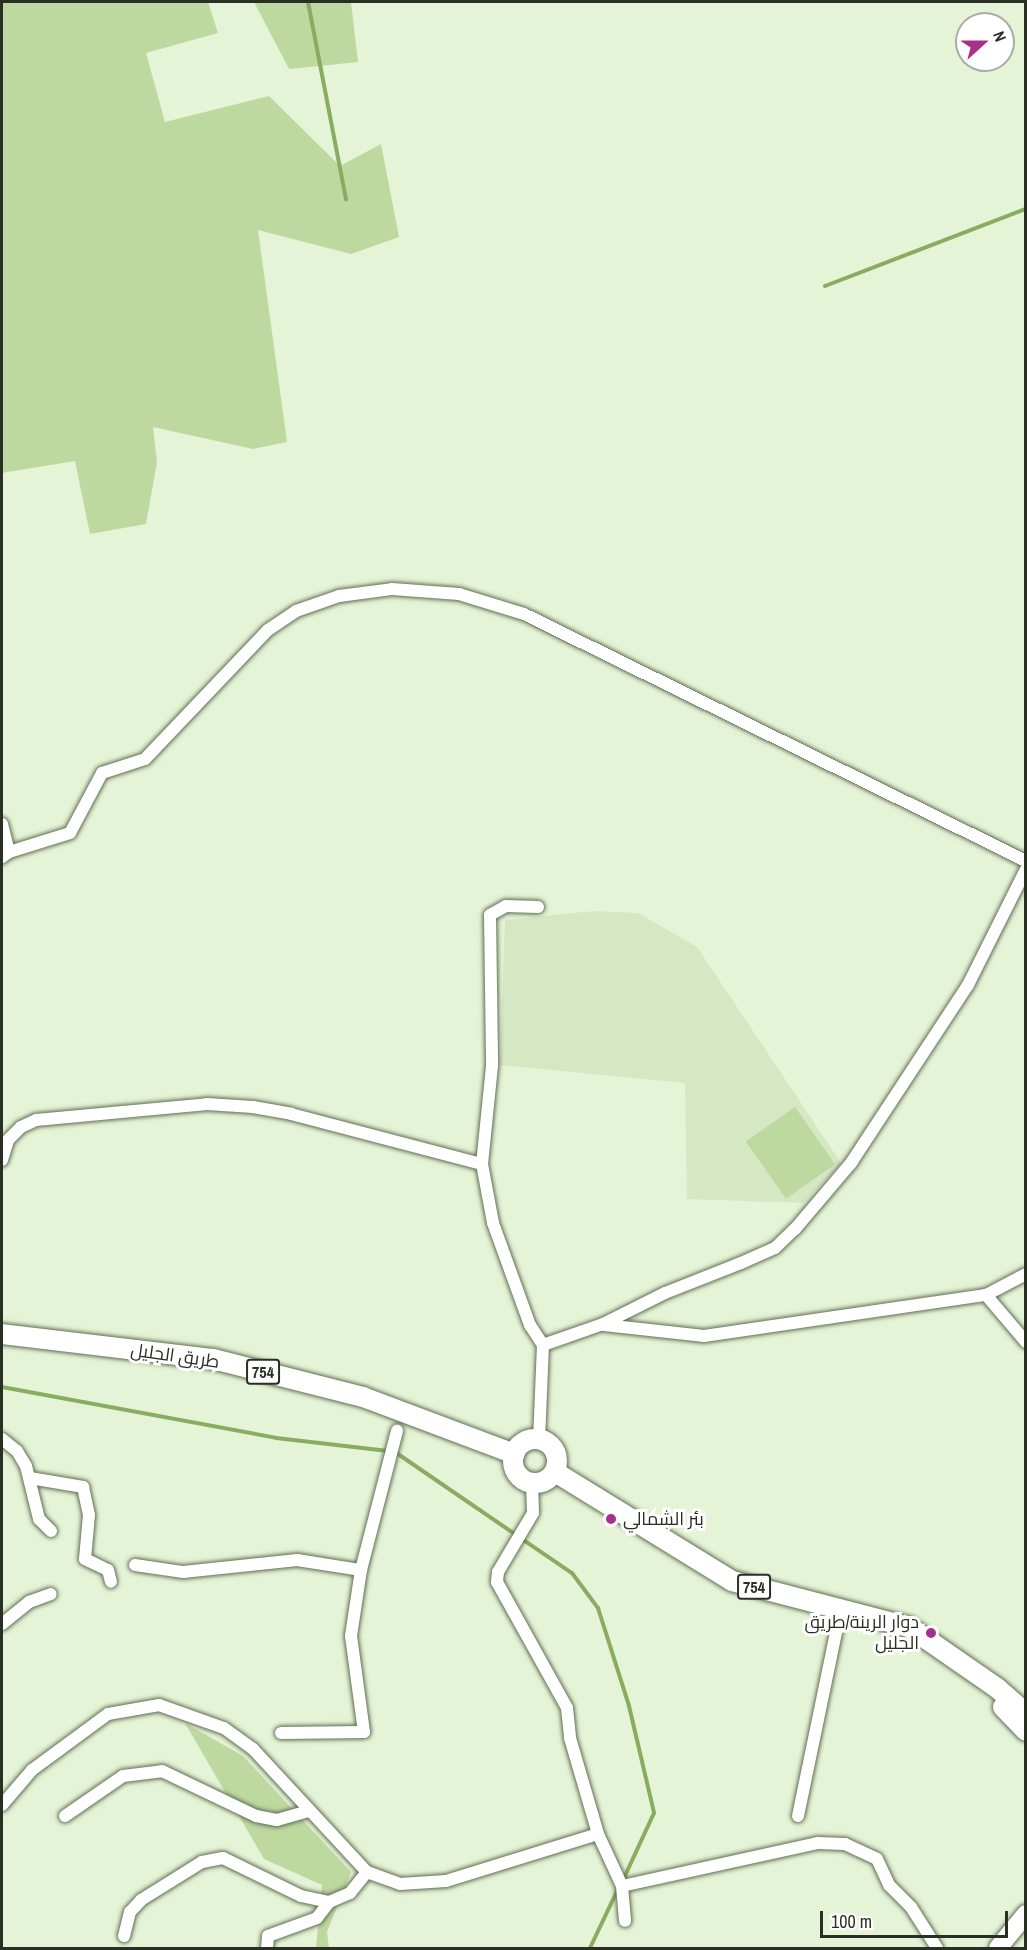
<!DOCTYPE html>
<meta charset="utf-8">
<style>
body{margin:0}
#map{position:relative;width:1027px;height:1950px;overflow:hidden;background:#e5f4d6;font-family:"Archivo Narrow",Cairo,sans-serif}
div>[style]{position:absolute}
.built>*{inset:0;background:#d6e7c4}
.green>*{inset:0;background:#bed9a0;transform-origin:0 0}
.stream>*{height:4px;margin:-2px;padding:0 2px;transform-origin:2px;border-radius:2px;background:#8aac61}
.roads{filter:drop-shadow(0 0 2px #616e54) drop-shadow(0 0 2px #616e54)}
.minor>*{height:12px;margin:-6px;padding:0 6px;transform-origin:6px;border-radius:6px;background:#fff}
.secondary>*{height:18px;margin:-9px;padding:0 9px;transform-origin:9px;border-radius:9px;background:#fff}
.primary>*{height:20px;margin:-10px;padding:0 10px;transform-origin:10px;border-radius:10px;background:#fff}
.primary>.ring{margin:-10px;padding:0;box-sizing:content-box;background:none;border:20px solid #fff;border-radius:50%}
.dots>*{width:16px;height:16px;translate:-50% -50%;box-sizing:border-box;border:3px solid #fff;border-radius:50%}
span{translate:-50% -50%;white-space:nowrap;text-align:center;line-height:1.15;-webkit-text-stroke:6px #fff;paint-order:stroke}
.shield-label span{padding:2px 4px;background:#fff;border:2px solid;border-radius:4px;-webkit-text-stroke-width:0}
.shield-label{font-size:16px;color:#2a2f24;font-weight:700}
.street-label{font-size:18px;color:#2a2f24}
.poi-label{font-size:18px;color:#2a2f24}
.left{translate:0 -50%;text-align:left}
.right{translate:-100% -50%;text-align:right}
.frame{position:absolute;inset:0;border:3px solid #2a2f24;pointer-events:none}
.north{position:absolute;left:955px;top:12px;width:60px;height:60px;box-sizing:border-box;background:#fff;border:2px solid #aaaca7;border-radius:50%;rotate:69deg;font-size:16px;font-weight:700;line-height:24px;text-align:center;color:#2a2f24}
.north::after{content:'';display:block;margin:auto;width:21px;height:27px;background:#a5318a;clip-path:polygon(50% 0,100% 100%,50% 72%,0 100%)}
.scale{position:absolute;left:820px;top:1911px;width:188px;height:27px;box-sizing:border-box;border:3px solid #2a2f24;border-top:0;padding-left:8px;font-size:18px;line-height:21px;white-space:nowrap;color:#2a2f24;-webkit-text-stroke:4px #fff;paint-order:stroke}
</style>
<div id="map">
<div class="built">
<i style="clip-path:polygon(594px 911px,638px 913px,697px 947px,841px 1163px,803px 1203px,687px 1199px,685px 1083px,500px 1065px,505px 920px)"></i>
</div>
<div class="green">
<i style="clip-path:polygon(2px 2px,208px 2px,218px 33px,146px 53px,165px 122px,269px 96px,340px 166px,381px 144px,399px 237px,351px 254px,258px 230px,287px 442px,253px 449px,153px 427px,157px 462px,146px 524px,90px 534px,75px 461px,2px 473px)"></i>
<i style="clip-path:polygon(254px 2px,351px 2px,358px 62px,289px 69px)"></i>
<i style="left:795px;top:1107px;width:70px;height:60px;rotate:55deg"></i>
<i style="clip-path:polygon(185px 1723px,243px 1756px,351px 1872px,327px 1932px,329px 1948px,316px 1948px,322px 1885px,264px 1859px)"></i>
</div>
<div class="stream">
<i style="left:308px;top:2px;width:201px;rotate:79.1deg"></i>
<i style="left:825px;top:286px;width:215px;rotate:-21deg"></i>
<i style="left:2px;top:1387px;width:279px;rotate:10.5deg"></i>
<i style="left:276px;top:1438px;width:113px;rotate:6.6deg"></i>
<i style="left:395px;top:1452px;width:214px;rotate:34.4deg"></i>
<i style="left:572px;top:1573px;width:44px;rotate:53.4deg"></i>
<i style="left:598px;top:1608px;width:103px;rotate:72.4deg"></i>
<i style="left:629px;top:1706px;width:110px;rotate:76.8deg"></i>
<i style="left:654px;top:1813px;width:74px;rotate:114.8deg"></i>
<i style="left:590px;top:1948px;width:65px;rotate:-64.6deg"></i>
</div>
<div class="roads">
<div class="minor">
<i style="left:2px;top:824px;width:29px;rotate:76deg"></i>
<i style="left:9px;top:852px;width:9px;rotate:144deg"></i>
<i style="left:9px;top:852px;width:64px;rotate:-17.3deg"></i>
<i style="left:70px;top:833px;width:68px;rotate:-61.9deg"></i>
<i style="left:102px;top:773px;width:45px;rotate:-18deg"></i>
<i style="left:145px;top:759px;width:178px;rotate:-46.4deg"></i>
<i style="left:268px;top:630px;width:34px;rotate:-34deg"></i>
<i style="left:296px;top:611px;width:46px;rotate:-19.2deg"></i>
<i style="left:339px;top:596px;width:53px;rotate:-7.5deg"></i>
<i style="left:392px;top:589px;width:67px;rotate:4.3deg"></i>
<i style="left:459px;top:594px;width:68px;rotate:17.1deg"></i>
<i style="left:524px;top:614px;width:559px;rotate:26.2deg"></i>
<i style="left:538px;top:907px;width:32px;rotate:-178deg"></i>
<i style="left:506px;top:906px;width:18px;rotate:151deg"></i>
<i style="left:490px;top:915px;width:151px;rotate:89.2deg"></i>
<i style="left:492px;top:1066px;width:99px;rotate:95.8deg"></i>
<i style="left:482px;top:1164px;width:60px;rotate:79.4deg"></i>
<i style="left:493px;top:1223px;width:109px;rotate:70.1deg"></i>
<i style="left:530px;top:1325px;width:24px;rotate:57deg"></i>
<i style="left:543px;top:1345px;width:95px;rotate:92.4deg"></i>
<i style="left:2px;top:1160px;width:21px;rotate:-73deg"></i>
<i style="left:8px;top:1140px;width:18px;rotate:-45deg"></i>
<i style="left:21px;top:1127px;width:17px;rotate:-25deg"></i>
<i style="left:36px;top:1120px;width:172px;rotate:-5.3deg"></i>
<i style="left:207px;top:1104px;width:46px;rotate:3.7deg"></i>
<i style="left:253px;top:1107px;width:39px;rotate:10deg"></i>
<i style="left:291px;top:1114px;width:197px;rotate:14.7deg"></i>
<i style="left:986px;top:1295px;width:62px;rotate:49.6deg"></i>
<i style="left:604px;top:1325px;width:101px;rotate:6.3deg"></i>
<i style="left:704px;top:1336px;width:285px;rotate:-8.3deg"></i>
<i style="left:986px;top:1295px;width:45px;rotate:-27.7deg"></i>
<i style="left:543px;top:1345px;width:64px;rotate:-19.3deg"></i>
<i style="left:603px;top:1324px;width:69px;rotate:-26.6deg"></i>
<i style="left:665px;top:1293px;width:82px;rotate:-21.5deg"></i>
<i style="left:741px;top:1263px;width:37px;rotate:-24deg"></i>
<i style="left:775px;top:1248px;width:28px;rotate:-44deg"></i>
<i style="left:795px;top:1229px;width:87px;rotate:-49.7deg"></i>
<i style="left:851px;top:1163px;width:213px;rotate:-56.7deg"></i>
<i style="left:968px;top:985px;width:130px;rotate:-63.4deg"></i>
<i style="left:2px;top:1439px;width:19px;rotate:39deg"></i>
<i style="left:17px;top:1451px;width:17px;rotate:59deg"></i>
<i style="left:26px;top:1466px;width:55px;rotate:76.2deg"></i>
<i style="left:39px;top:1519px;width:17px;rotate:45deg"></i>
<i style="left:30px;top:1478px;width:54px;rotate:9.6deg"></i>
<i style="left:83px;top:1487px;width:29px;rotate:78deg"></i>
<i style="left:89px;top:1515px;width:44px;rotate:95.2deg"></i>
<i style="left:85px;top:1559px;width:25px;rotate:26deg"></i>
<i style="left:108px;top:1570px;width:12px;rotate:76deg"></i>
<i style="left:532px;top:1483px;width:30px;rotate:88deg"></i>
<i style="left:533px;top:1513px;width:69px;rotate:120.7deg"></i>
<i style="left:498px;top:1572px;width:10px;rotate:96deg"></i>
<i style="left:497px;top:1582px;width:144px;rotate:60.9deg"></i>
<i style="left:567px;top:1708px;width:30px;rotate:84deg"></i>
<i style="left:570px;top:1738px;width:100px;rotate:73.7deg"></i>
<i style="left:598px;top:1834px;width:57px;rotate:65.2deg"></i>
<i style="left:622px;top:1886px;width:35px;rotate:85deg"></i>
<i style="left:135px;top:1565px;width:49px;rotate:8.3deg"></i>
<i style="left:183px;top:1572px;width:115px;rotate:-6deg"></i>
<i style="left:297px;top:1560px;width:65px;rotate:8.9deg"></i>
<i style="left:2px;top:1624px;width:35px;rotate:-39deg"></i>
<i style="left:29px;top:1602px;width:23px;rotate:-20deg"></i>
<i style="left:281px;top:1733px;width:83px;rotate:-0.7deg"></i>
<i style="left:364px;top:1732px;width:97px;rotate:-97.7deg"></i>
<i style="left:351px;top:1636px;width:67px;rotate:-81.4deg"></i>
<i style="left:361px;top:1570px;width:144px;rotate:-75.5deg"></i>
<i style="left:2px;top:1805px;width:46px;rotate:-49.4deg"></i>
<i style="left:32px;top:1770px;width:94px;rotate:-36.4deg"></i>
<i style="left:108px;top:1714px;width:52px;rotate:-10deg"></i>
<i style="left:159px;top:1705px;width:69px;rotate:19.5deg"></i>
<i style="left:224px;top:1728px;width:36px;rotate:36deg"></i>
<i style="left:253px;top:1749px;width:168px;rotate:47.2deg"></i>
<i style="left:367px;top:1872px;width:35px;rotate:20deg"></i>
<i style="left:400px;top:1884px;width:46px;rotate:-3.7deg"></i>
<i style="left:446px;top:1881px;width:159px;rotate:-17.2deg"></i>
<i style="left:65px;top:1816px;width:70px;rotate:-34.6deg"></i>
<i style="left:123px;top:1776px;width:39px;rotate:-7deg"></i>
<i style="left:162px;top:1771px;width:104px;rotate:25.6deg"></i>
<i style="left:256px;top:1816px;width:21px;rotate:11deg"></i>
<i style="left:277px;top:1820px;width:32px;rotate:-16deg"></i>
<i style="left:798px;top:1816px;width:193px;rotate:-78.3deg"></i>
<i style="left:622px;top:1886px;width:201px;rotate:-12.4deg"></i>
<i style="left:818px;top:1843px;width:27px;rotate:2deg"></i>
<i style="left:845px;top:1844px;width:35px;rotate:25deg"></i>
<i style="left:877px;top:1859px;width:29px;rotate:65deg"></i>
<i style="left:889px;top:1885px;width:31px;rotate:45deg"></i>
<i style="left:911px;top:1907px;width:49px;rotate:57.6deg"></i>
<i style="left:124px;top:1936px;width:25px;rotate:-76deg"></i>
<i style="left:130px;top:1912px;width:16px;rotate:-47deg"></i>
<i style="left:141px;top:1900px;width:72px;rotate:-31.9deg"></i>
<i style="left:202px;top:1862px;width:21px;rotate:-11deg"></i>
<i style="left:223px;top:1858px;width:87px;rotate:26deg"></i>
<i style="left:301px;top:1896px;width:29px;rotate:12deg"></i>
<i style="left:329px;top:1902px;width:23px;rotate:-23deg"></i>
<i style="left:350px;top:1893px;width:27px;rotate:-51deg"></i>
<i style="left:267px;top:1948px;width:12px;rotate:-85deg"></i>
<i style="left:268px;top:1936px;width:52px;rotate:-20.2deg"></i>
<i style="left:317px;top:1918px;width:20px;rotate:-53deg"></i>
</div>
<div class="secondary">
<i style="left:998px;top:1948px;width:44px;rotate:-50.5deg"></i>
</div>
<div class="primary">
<i style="left:2px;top:1334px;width:212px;rotate:6.8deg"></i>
<i style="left:213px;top:1359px;width:155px;rotate:14.2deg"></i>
<i style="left:363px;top:1397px;width:162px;rotate:20.6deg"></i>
<i class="ring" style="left:513px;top:1439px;width:24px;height:24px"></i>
<i style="left:555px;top:1472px;width:208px;rotate:31.6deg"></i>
<i style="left:732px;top:1581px;width:183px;rotate:14.6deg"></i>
<i style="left:909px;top:1627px;width:107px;rotate:34.7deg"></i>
<i style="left:997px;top:1688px;width:38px;rotate:41deg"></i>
<i style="left:1003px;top:1707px;width:33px;rotate:46deg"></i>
</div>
</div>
<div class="dots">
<i style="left:611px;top:1519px;background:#a5318a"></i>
<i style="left:931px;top:1633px;background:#a5318a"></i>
</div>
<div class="shield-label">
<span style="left:263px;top:1372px">754</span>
<span style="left:754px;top:1587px">754</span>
</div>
<div class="street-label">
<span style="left:175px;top:1356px;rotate:8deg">طريق الجليل</span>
</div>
<div class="poi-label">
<span class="left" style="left:623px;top:1519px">بئر الشمالي</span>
<span class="right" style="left:919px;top:1633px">دوار الرينة/طريق<br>الجليل</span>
</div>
<div class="frame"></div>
<div class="north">N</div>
<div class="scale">100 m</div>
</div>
